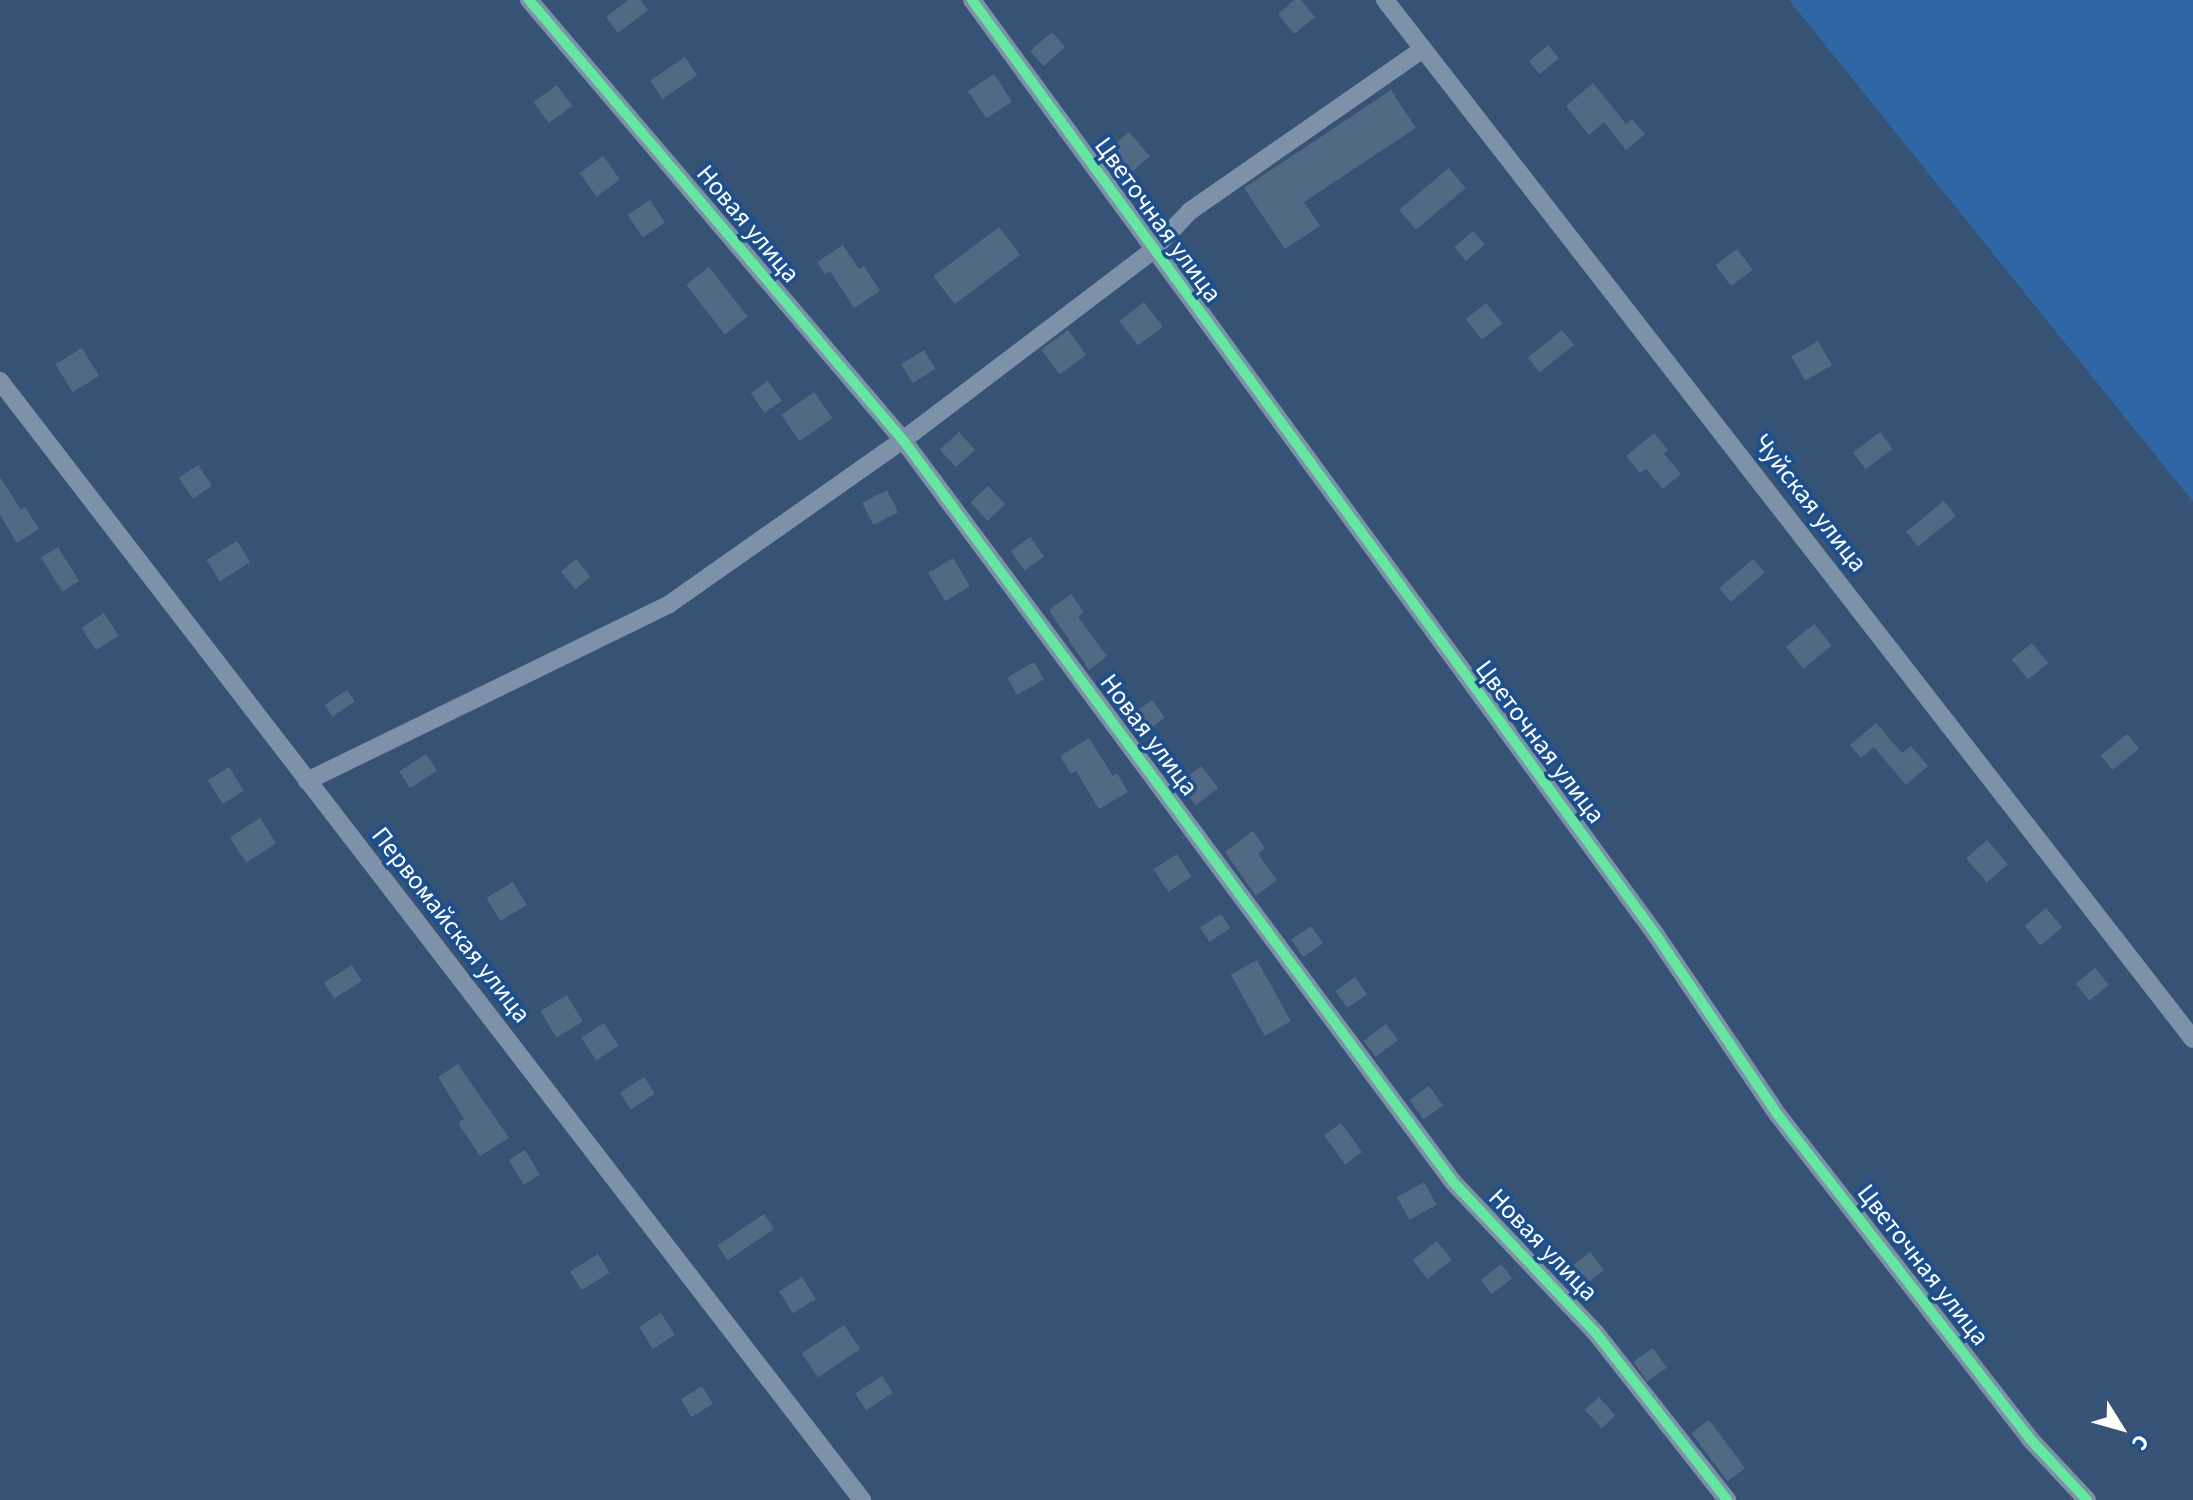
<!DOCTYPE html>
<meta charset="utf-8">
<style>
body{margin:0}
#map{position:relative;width:2193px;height:1500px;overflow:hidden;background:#365274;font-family:"Source Sans 3",sans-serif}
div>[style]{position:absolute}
.green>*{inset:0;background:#2f66a5}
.building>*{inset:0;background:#526984;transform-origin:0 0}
.minor>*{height:18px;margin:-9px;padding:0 9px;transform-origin:9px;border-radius:9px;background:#7d92a8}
.cycleway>*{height:10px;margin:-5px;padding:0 5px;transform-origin:5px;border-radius:5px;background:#66e7a1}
span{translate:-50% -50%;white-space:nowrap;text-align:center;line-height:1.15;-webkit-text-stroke:7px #1b4f8f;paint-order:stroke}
.street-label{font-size:26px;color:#fff}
.north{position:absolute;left:2081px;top:1388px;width:80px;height:80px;-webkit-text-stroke:6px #1b4f8f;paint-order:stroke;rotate:127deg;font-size:22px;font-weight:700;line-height:32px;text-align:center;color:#fff}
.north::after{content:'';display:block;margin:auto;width:28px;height:36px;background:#fff;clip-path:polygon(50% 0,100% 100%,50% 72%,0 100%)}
</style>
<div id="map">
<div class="green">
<i style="clip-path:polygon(1789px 0,2193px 0,2193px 502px)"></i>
</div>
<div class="building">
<i style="clip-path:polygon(628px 0,640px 0,648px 10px,618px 33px,606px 17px)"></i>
<i style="clip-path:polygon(1294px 0,1301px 0,1315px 17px,1294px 34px,1278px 14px)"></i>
<i style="left:1052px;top:32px;width:20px;height:29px;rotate:49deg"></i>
<i style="left:1548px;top:45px;width:17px;height:25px;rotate:50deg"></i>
<i style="left:685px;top:57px;width:22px;height:42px;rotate:56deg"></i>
<i style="left:994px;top:74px;width:33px;height:31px;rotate:57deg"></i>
<i style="clip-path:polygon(1593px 83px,1626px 124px,1632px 119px,1645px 134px,1626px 150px,1604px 122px,1589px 135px,1566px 106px)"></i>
<i style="left:557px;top:85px;width:26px;height:29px;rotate:54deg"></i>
<i style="clip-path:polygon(1391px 90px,1416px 128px,1304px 202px,1320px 226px,1285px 249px,1244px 188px)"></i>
<i style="left:1129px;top:132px;width:32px;height:30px;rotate:49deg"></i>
<i style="left:603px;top:156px;width:29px;height:29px;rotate:54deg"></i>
<i style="left:1449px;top:168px;width:26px;height:65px;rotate:50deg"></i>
<i style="left:650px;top:200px;width:27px;height:27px;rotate:56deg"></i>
<i style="left:999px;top:227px;width:35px;height:82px;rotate:53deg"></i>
<i style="left:1473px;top:231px;width:18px;height:25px;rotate:49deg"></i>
<i style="clip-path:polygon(843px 245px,859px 269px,864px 266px,880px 291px,854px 308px,830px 271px,825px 274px,817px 262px)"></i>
<i style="left:1737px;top:249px;width:26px;height:27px;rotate:53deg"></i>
<i style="left:709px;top:267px;width:63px;height:29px;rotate:52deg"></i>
<i style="left:1144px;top:302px;width:31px;height:31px;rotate:53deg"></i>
<i style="left:1486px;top:303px;width:26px;height:26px;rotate:51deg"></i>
<i style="left:1068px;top:330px;width:31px;height:33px;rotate:54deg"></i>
<i style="left:1562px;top:330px;width:19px;height:44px;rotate:51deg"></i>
<i style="left:1818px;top:341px;width:28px;height:31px;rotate:60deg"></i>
<i style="left:82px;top:348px;width:33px;height:31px;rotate:59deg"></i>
<i style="left:924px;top:350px;width:22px;height:27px;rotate:58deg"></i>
<i style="left:768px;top:381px;width:24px;height:21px;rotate:55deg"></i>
<i style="left:814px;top:392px;width:32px;height:40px;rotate:55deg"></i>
<i style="left:959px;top:432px;width:24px;height:26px;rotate:48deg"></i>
<i style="left:1880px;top:432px;width:21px;height:34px;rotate:53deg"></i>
<i style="clip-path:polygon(1654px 433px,1668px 450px,1664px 454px,1681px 474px,1663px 489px,1646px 469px,1640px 473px,1626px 456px)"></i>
<i style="left:198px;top:465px;width:25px;height:23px;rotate:56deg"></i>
<i style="clip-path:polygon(0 477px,21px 510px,25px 507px,39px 529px,17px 543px,0 515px)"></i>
<i style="left:988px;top:486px;width:25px;height:24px;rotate:47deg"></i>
<i style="left:887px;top:490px;width:25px;height:28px;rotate:63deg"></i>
<i style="left:1944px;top:501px;width:19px;height:49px;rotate:51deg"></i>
<i style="left:1030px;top:537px;width:24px;height:24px;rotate:54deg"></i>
<i style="left:237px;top:541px;width:25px;height:36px;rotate:58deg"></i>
<i style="left:58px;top:547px;width:40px;height:20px;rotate:58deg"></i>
<i style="left:953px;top:558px;width:33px;height:29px;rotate:59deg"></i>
<i style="left:576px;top:559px;width:23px;height:20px;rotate:50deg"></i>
<i style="left:1753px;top:559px;width:18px;height:45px;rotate:49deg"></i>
<i style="clip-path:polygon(1071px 594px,1084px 612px,1078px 617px,1107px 656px,1089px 670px,1049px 610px)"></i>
<i style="left:104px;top:613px;width:27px;height:27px;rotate:57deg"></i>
<i style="left:1814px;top:624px;width:28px;height:36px;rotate:51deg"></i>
<i style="left:2032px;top:643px;width:26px;height:26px;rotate:51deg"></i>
<i style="left:1034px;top:662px;width:20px;height:31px;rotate:60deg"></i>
<i style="left:347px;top:690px;width:14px;height:27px;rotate:56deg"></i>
<i style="left:1152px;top:700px;width:22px;height:27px;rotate:54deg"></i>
<i style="clip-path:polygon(1876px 723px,1902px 753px,1911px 746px,1928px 766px,1906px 785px,1874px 747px,1861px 758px,1850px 745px)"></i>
<i style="left:2127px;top:734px;width:19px;height:34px;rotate:51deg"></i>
<i style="clip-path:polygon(1089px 738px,1113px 776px,1117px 773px,1128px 792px,1099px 809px,1076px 771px,1071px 774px,1060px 756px)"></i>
<i style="left:426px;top:754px;width:20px;height:32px;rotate:57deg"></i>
<i style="left:1201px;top:766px;width:28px;height:28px;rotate:52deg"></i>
<i style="left:229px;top:767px;width:28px;height:25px;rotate:58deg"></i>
<i style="left:260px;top:818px;width:30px;height:36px;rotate:57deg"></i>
<i style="clip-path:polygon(1253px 831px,1265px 848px,1258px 854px,1277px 880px,1256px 896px,1225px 852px)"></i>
<i style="left:1987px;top:840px;width:32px;height:28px;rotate:49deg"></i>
<i style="left:1177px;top:854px;width:27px;height:28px;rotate:57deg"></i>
<i style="left:513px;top:882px;width:27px;height:31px;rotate:59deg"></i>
<i style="left:2046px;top:908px;width:25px;height:28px;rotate:50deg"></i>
<i style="left:1221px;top:914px;width:17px;height:25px;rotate:57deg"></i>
<i style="left:1311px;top:926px;width:21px;height:24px;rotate:55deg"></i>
<i style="left:1257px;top:960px;width:70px;height:30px;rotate:61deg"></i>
<i style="left:352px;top:965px;width:19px;height:33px;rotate:58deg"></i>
<i style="left:2095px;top:968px;width:22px;height:25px;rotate:51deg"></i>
<i style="left:1355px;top:977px;width:21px;height:24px;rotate:55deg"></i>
<i style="left:567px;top:995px;width:31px;height:31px;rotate:59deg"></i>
<i style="left:604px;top:1023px;width:27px;height:27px;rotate:57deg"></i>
<i style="left:1386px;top:1024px;width:20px;height:28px;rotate:53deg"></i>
<i style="clip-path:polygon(458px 1064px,509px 1138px,480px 1156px,458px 1123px,464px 1119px,438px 1077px)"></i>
<i style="left:644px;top:1077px;width:20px;height:29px;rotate:57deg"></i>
<i style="left:1429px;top:1086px;width:24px;height:24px;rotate:54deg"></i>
<i style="left:1341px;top:1123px;width:36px;height:21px;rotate:54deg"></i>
<i style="left:525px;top:1150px;width:29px;height:19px;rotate:59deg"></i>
<i style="left:1424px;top:1182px;width:26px;height:31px;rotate:61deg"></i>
<i style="left:764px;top:1214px;width:18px;height:56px;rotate:56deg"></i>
<i style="left:1437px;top:1241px;width:24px;height:31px;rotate:52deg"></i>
<i style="left:1590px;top:1252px;width:23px;height:26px;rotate:52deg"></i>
<i style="left:598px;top:1254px;width:22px;height:33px;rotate:58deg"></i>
<i style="left:1501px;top:1264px;width:18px;height:26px;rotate:52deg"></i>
<i style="left:802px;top:1277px;width:26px;height:27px;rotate:58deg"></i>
<i style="left:661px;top:1313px;width:26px;height:26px;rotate:58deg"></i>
<i style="left:844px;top:1325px;width:29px;height:51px;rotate:56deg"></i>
<i style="left:1653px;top:1348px;width:24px;height:24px;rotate:55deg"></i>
<i style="left:882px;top:1376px;width:20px;height:32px;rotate:57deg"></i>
<i style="left:702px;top:1386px;width:21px;height:25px;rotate:59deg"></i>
<i style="left:1599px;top:1397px;width:25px;height:19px;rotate:48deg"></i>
<i style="left:1709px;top:1420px;width:60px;height:22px;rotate:53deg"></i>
</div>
<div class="minor">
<i style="left:529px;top:0;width:577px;rotate:49.64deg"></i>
<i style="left:903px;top:440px;width:924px;rotate:53.45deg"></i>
<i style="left:1453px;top:1182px;width:207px;rotate:46.6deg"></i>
<i style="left:1595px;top:1332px;width:214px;rotate:51.8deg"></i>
<i style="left:972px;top:0;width:1158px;rotate:53.81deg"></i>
<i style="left:1656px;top:935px;width:217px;rotate:55.9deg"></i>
<i style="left:1778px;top:1115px;width:409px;rotate:52.1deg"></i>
<i style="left:2029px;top:1438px;width:85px;rotate:46.9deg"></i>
<i style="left:1385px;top:0;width:1316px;rotate:52.13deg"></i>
<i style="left:0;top:381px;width:1413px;rotate:52.39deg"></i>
<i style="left:307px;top:781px;width:402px;rotate:-26deg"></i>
<i style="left:668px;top:605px;width:287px;rotate:-35.1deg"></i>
<i style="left:903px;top:440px;width:313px;rotate:-37.2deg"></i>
<i style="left:1152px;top:251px;width:55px;rotate:-46.5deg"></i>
<i style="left:1190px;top:211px;width:284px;rotate:-34.8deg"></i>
</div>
<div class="cycleway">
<i style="left:529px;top:0;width:577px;rotate:49.64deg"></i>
<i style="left:903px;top:440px;width:924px;rotate:53.45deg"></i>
<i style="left:1453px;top:1182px;width:207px;rotate:46.6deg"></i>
<i style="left:1595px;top:1332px;width:214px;rotate:51.8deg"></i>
<i style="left:972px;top:0;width:1158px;rotate:53.81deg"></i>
<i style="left:1656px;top:935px;width:217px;rotate:55.9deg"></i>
<i style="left:1778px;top:1115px;width:409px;rotate:52.1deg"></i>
<i style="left:2029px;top:1438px;width:85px;rotate:46.9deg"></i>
</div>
<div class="street-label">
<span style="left:1158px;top:220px;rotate:54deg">Цветочная улица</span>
<span style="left:748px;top:224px;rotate:50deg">Новая улица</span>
<span style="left:1810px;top:503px;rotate:52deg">Чуйская улица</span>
<span style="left:1149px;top:735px;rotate:53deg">Новая улица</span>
<span style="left:1540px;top:742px;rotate:53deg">Цветочная улица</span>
<span style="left:451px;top:925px;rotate:52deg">Первомайская улица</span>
<span style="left:1543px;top:1245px;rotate:46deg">Новая улица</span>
<span style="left:1923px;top:1265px;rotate:52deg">Цветочная улица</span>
</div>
<div class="north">С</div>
</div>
